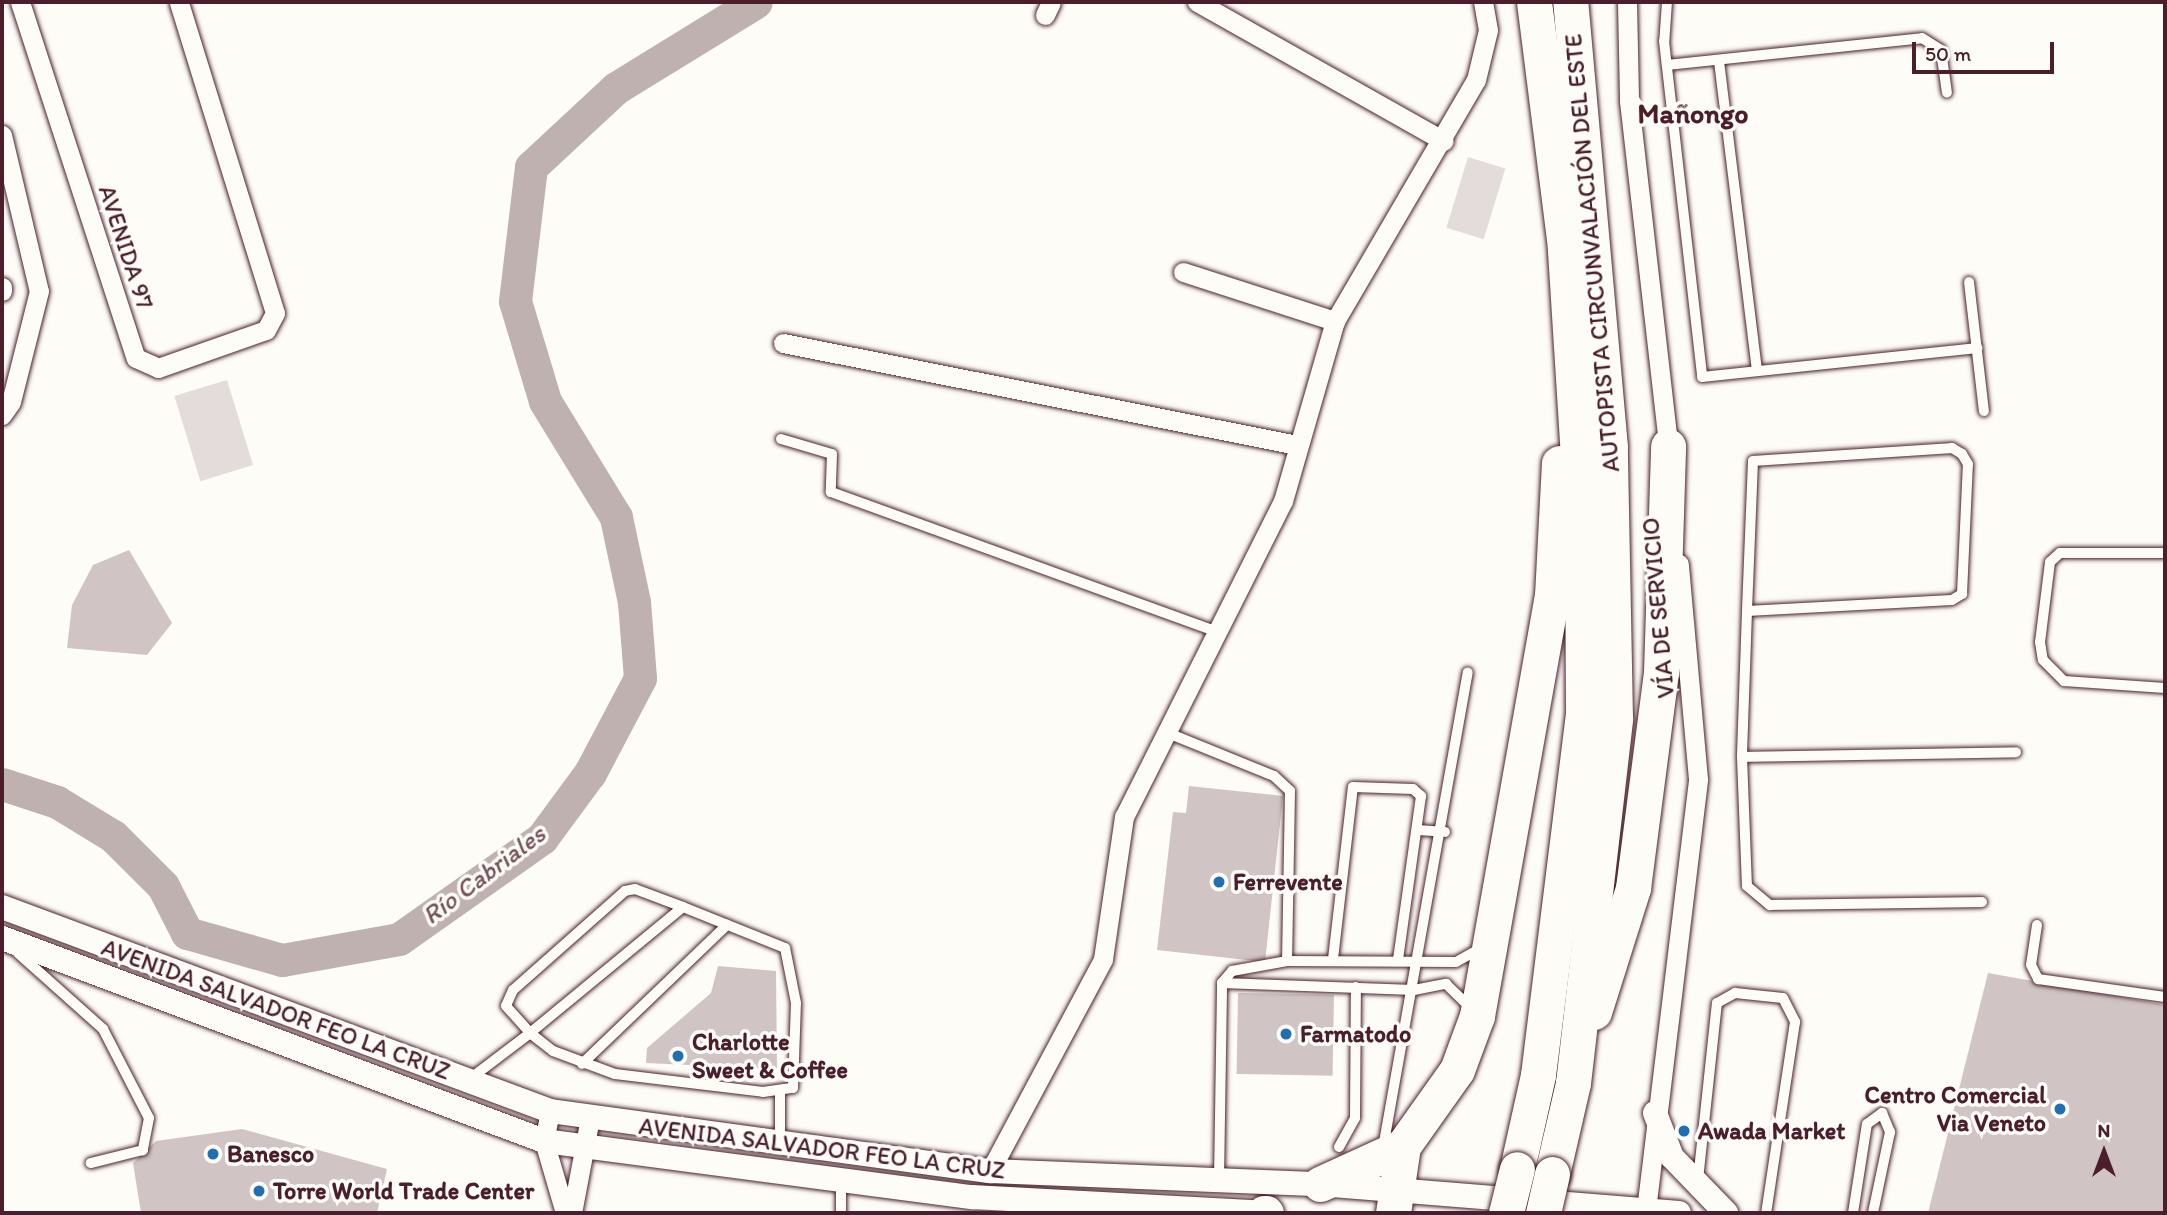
<!DOCTYPE html>
<meta charset="utf-8">
<style>
body{margin:0}
#map{position:relative;width:2167px;height:1215px;overflow:hidden;background:#fdfcf7;font-family:Itim,sans-serif}
div>[style]{position:absolute}
.green>*{inset:0;background:#e3dcda;transform-origin:0 0}
.river>*{height:33px;margin:-16.5px;padding:0 16.5px;transform-origin:16.5px;border-radius:16.5px;background:#c0b1b1}
.building>*{inset:0;background:#d0c5c4;transform-origin:0 0}
.roads{filter:drop-shadow(0 0 2px #4a1f2b) drop-shadow(0 0 2px #4a1f2b)}
.service>*{height:10px;margin:-5px;padding:0 5px;transform-origin:5px;border-radius:5px;background:#fdfcf7}
.minor>*{height:19px;margin:-9.5px;padding:0 9.5px;transform-origin:9.5px;border-radius:9.5px;background:#fdfcf7}
.tertiary>*{height:24px;margin:-12px;padding:0 12px;transform-origin:12px;border-radius:12px;background:#fdfcf7}
.motorway>*{height:35px;margin:-17.5px;padding:0 17.5px;transform-origin:17.5px;border-radius:17.5px;background:#fdfcf7}
.bridges{filter:drop-shadow(0 0 2px #4a1f2b) drop-shadow(0 0 2px #4a1f2b)}
.motorway-bridge>*{height:35px;margin:-17.5px;padding:0 17.5px;transform-origin:17.5px;border-radius:17.5px;background:#fdfcf7}
.dots>*{width:19px;height:19px;translate:-50% -50%;box-sizing:border-box;border:4px solid #fdfcf7;border-radius:50%}
span{translate:-50% -50%;white-space:nowrap;text-align:center;line-height:1.15;-webkit-text-stroke:7px #fdfcf7;paint-order:stroke}
.street-label{font-size:24px;color:#4a1f2b}
.poi-label{font-size:24px;color:#4a1f2b;font-weight:700}
.left{translate:0 -50%;text-align:left}
.right{translate:-100% -50%;text-align:right}
.water-label{font-size:26px;color:#73525a;font-style:italic}
.quarter-label{font-size:28px;color:#4a1f2b;font-weight:700}
.frame{position:absolute;inset:0;border:4px solid #4a1f2b;pointer-events:none}
.north{position:absolute;left:2069px;top:1117px;width:70px;height:70px;-webkit-text-stroke:5px #fdfcf7;paint-order:stroke;rotate:0deg;font-size:19px;font-weight:700;line-height:28px;text-align:center;color:#4a1f2b}
.north::after{content:'';display:block;margin:auto;width:24px;height:32px;background:#4a1f2b;clip-path:polygon(50% 0,100% 100%,50% 72%,0 100%)}
.scale{position:absolute;left:1912px;top:42px;width:142px;height:32px;box-sizing:border-box;border:4px solid #4a1f2b;border-top:0;padding-left:9px;font-size:21px;line-height:24px;white-space:nowrap;color:#4a1f2b;-webkit-text-stroke:5px #fdfcf7;paint-order:stroke}
</style>
<div id="map">
<div class="green">
<i style="left:1468px;top:157px;width:39px;height:74px;rotate:17deg"></i>
<i style="left:227px;top:380px;width:89px;height:55px;rotate:73deg"></i>
</div>
<div class="river">
<i style="left:2px;top:784px;width:58px;rotate:18.1deg"></i>
<i style="left:57px;top:802px;width:66px;rotate:31.3deg"></i>
<i style="left:113px;top:836px;width:71px;rotate:45deg"></i>
<i style="left:163px;top:886px;width:53px;rotate:62.9deg"></i>
<i style="left:187px;top:933px;width:99px;rotate:15.9deg"></i>
<i style="left:282px;top:960px;width:119px;rotate:-10.2deg"></i>
<i style="left:399px;top:939px;width:175px;rotate:-35.2deg"></i>
<i style="left:542px;top:838px;width:81px;rotate:-53.6deg"></i>
<i style="left:590px;top:773px;width:107px;rotate:-62.2deg"></i>
<i style="left:640px;top:678px;width:76px;rotate:-94.5deg"></i>
<i style="left:634px;top:602px;width:87px;rotate:-102deg"></i>
<i style="left:616px;top:517px;width:136px;rotate:-121.5deg"></i>
<i style="left:545px;top:401px;width:104px;rotate:-106.7deg"></i>
<i style="left:515px;top:301px;width:135px;rotate:-83.2deg"></i>
<i style="left:531px;top:167px;width:116px;rotate:-42.9deg"></i>
<i style="left:616px;top:88px;width:164px;rotate:-31.6deg"></i>
</div>
<div class="building">
<i style="clip-path:polygon(129px 550px,172px 623px,147px 655px,67px 648px,72px 605px,93px 565px)"></i>
<i style="clip-path:polygon(1189px 786px,1283px 796px,1265px 962px,1157px 950px,1173px 812px,1186px 813px)"></i>
<i style="clip-path:polygon(718px 966px,776px 971px,777px 1069px,646px 1063px,647px 1048px,711px 993px)"></i>
<i style="clip-path:polygon(1988px 973px,2165px 1005px,2165px 1213px,1928px 1213px)"></i>
<i style="left:1238px;top:993px;width:96px;height:81px;rotate:1deg"></i>
<i style="clip-path:polygon(242px 1129px,387px 1169px,377px 1213px,141px 1213px,133px 1163px,156px 1141px)"></i>
</div>
<div class="roads">
<div class="service">
<i style="left:1667px;top:2px;width:39px;rotate:94deg"></i>
<i style="left:1664px;top:41px;width:338px;rotate:83.5deg"></i>
<i style="left:1702px;top:377px;width:277px;rotate:-6deg"></i>
<i style="left:1719px;top:61px;width:312px;rotate:83deg"></i>
<i style="left:1667px;top:65px;width:256px;rotate:-6deg"></i>
<i style="left:1922px;top:38px;width:22px;rotate:32deg"></i>
<i style="left:1941px;top:50px;width:43px;rotate:82.1deg"></i>
<i style="left:1969px;top:282px;width:130px;rotate:83.4deg"></i>
<i style="left:781px;top:439px;width:53px;rotate:16.4deg"></i>
<i style="left:832px;top:454px;width:38px;rotate:92deg"></i>
<i style="left:831px;top:492px;width:407px;rotate:19.9deg"></i>
<i style="left:2165px;top:553px;width:105px;rotate:180deg"></i>
<i style="left:2060px;top:553px;width:13px;rotate:138deg"></i>
<i style="left:2050px;top:562px;width:81px;rotate:97.1deg"></i>
<i style="left:2040px;top:642px;width:18px;rotate:81deg"></i>
<i style="left:2043px;top:660px;width:30px;rotate:45deg"></i>
<i style="left:2064px;top:681px;width:101px;rotate:4deg"></i>
<i style="left:1747px;top:611px;width:205px;rotate:-3.1deg"></i>
<i style="left:1952px;top:600px;width:12px;rotate:-31deg"></i>
<i style="left:1962px;top:594px;width:130px;rotate:-87.4deg"></i>
<i style="left:1968px;top:464px;width:12px;rotate:-121deg"></i>
<i style="left:1962px;top:454px;width:12px;rotate:-149deg"></i>
<i style="left:1952px;top:448px;width:199px;rotate:176.3deg"></i>
<i style="left:1753px;top:461px;width:150px;rotate:92.3deg"></i>
<i style="left:1747px;top:611px;width:146px;rotate:92deg"></i>
<i style="left:1742px;top:757px;width:129px;rotate:87.8deg"></i>
<i style="left:1747px;top:886px;width:30px;rotate:40deg"></i>
<i style="left:1770px;top:905px;width:212px;rotate:-0.8deg"></i>
<i style="left:1168px;top:733px;width:114px;rotate:22.1deg"></i>
<i style="left:1274px;top:776px;width:22px;rotate:43deg"></i>
<i style="left:1290px;top:791px;width:170px;rotate:91deg"></i>
<i style="left:1742px;top:757px;width:274px;rotate:-1deg"></i>
<i style="left:1418px;top:830px;width:27px;rotate:4deg"></i>
<i style="left:2037px;top:925px;width:40px;rotate:98.5deg"></i>
<i style="left:2031px;top:965px;width:16px;rotate:63deg"></i>
<i style="left:2038px;top:979px;width:128px;rotate:8.1deg"></i>
<i style="left:18px;top:953px;width:114px;rotate:41.8deg"></i>
<i style="left:103px;top:1029px;width:100px;rotate:62.7deg"></i>
<i style="left:149px;top:1118px;width:33px;rotate:101deg"></i>
<i style="left:143px;top:1150px;width:54px;rotate:166deg"></i>
<i style="left:1333px;top:959px;width:173px;rotate:-83.4deg"></i>
<i style="left:1353px;top:787px;width:60px;rotate:1.9deg"></i>
<i style="left:1413px;top:789px;width:11px;rotate:41deg"></i>
<i style="left:1421px;top:796px;width:166px;rotate:98deg"></i>
<i style="left:1222px;top:983px;width:192px;rotate:2.1deg"></i>
<i style="left:1414px;top:990px;width:33px;rotate:-11deg"></i>
<i style="left:1446px;top:984px;width:33px;rotate:44deg"></i>
<i style="left:582px;top:1064px;width:201px;rotate:-43.8deg"></i>
<i style="left:471px;top:1078px;width:74px;rotate:-37.3deg"></i>
<i style="left:530px;top:1033px;width:198px;rotate:-39.5deg"></i>
<i style="left:683px;top:907px;width:51px;rotate:-159.4deg"></i>
<i style="left:635px;top:889px;width:10px;rotate:169deg"></i>
<i style="left:625px;top:891px;width:149px;rotate:138.5deg"></i>
<i style="left:513px;top:990px;width:17px;rotate:114deg"></i>
<i style="left:506px;top:1006px;width:36px;rotate:48deg"></i>
<i style="left:530px;top:1033px;width:29px;rotate:38deg"></i>
<i style="left:553px;top:1051px;width:66px;rotate:20.4deg"></i>
<i style="left:615px;top:1074px;width:149px;rotate:6.9deg"></i>
<i style="left:763px;top:1092px;width:30px;rotate:-8deg"></i>
<i style="left:793px;top:1088px;width:85px;rotate:-88deg"></i>
<i style="left:796px;top:1003px;width:56px;rotate:-101.3deg"></i>
<i style="left:785px;top:948px;width:110px;rotate:-158.1deg"></i>
<i style="left:780px;top:1092px;width:49px;rotate:90deg"></i>
<i style="left:1339px;top:1147px;width:33px;rotate:-61deg"></i>
<i style="left:1355px;top:1118px;width:131px;rotate:-89.6deg"></i>
<i style="left:1383px;top:1148px;width:483px;rotate:-79.9deg"></i>
<i style="left:1219px;top:1180px;width:197px;rotate:-89.1deg"></i>
<i style="left:1222px;top:983px;width:16px;rotate:-50deg"></i>
<i style="left:1232px;top:971px;width:56px;rotate:-10.3deg"></i>
<i style="left:1287px;top:961px;width:169px;rotate:0.3deg"></i>
<i style="left:1456px;top:962px;width:26px;rotate:-29deg"></i>
<i style="left:1698px;top:1180px;width:178px;rotate:-83.9deg"></i>
<i style="left:1717px;top:1003px;width:21px;rotate:-29deg"></i>
<i style="left:1735px;top:993px;width:48px;rotate:5.9deg"></i>
<i style="left:1783px;top:998px;width:27px;rotate:63deg"></i>
<i style="left:1795px;top:1022px;width:193px;rotate:98.6deg"></i>
<i style="left:841px;top:1213px;width:32px;rotate:-90deg"></i>
<i style="left:1853px;top:1213px;width:90px;rotate:-81.1deg"></i>
<i style="left:1867px;top:1124px;width:19px;rotate:-36deg"></i>
<i style="left:1882px;top:1113px;width:21px;rotate:67deg"></i>
<i style="left:1890px;top:1132px;width:83px;rotate:101.9deg"></i>
</div>
<div class="minor">
<i style="left:20px;top:2px;width:374px;rotate:72deg"></i>
<i style="left:136px;top:358px;width:24px;rotate:24deg"></i>
<i style="left:158px;top:368px;width:114px;rotate:-19.4deg"></i>
<i style="left:266px;top:330px;width:19px;rotate:-62deg"></i>
<i style="left:275px;top:313px;width:325px;rotate:-107.2deg"></i>
<i style="left:1197px;top:2px;width:283px;rotate:29.4deg"></i>
<i style="left:1627px;top:2px;width:99px;rotate:88.8deg"></i>
<i style="left:1629px;top:101px;width:355px;rotate:83.5deg"></i>
<i style="left:1045px;top:15px;width:14px;rotate:-65deg"></i>
<i style="left:2px;top:135px;width:160px;rotate:76.7deg"></i>
<i style="left:39px;top:291px;width:114px;rotate:104.2deg"></i>
<i style="left:11px;top:402px;width:16px;rotate:125deg"></i>
<i style="left:1183px;top:272px;width:160px;rotate:17.9deg"></i>
<i style="left:2px;top:287px;width:4px;rotate:90deg"></i>
<i style="left:783px;top:343px;width:524px;rotate:11.22deg"></i>
<i style="left:550px;top:1111px;width:31px;rotate:101deg"></i>
<i style="left:544px;top:1141px;width:75px;rotate:73.7deg"></i>
<i style="left:990px;top:1171px;width:240px;rotate:-61.9deg"></i>
<i style="left:1103px;top:959px;width:144px;rotate:-81.6deg"></i>
<i style="left:1124px;top:817px;width:354px;rotate:-63.3deg"></i>
<i style="left:1283px;top:501px;width:187px;rotate:-73.9deg"></i>
<i style="left:1335px;top:321px;width:279px;rotate:-59.7deg"></i>
<i style="left:1476px;top:80px;width:51px;rotate:-76.5deg"></i>
<i style="left:1488px;top:30px;width:28px;rotate:-100deg"></i>
<i style="left:1646px;top:1210px;width:434px;rotate:-83.1deg"></i>
<i style="left:1698px;top:779px;width:216px;rotate:-95.1deg"></i>
<i style="left:572px;top:1213px;width:97px;rotate:-79.3deg"></i>
</div>
<div class="tertiary">
<i style="left:2px;top:907px;width:585px;rotate:20.42deg"></i>
<i style="left:550px;top:1111px;width:444px;rotate:7.8deg"></i>
<i style="left:990px;top:1171px;width:330px;rotate:2.3deg"></i>
<i style="left:1320px;top:1184px;width:360px;rotate:4.6deg"></i>
<i style="left:2px;top:938px;width:579px;rotate:20.53deg"></i>
<i style="left:544px;top:1141px;width:432px;rotate:7.5deg"></i>
<i style="left:972px;top:1197px;width:297px;rotate:3.1deg"></i>
<i style="left:1655px;top:1113px;width:47px;rotate:68.9deg"></i>
<i style="left:1672px;top:1157px;width:78px;rotate:46deg"></i>
</div>
<div class="motorway">
<i style="left:1594px;top:1012px;width:130px;rotate:-72.5deg"></i>
<i style="left:1633px;top:888px;width:217px;rotate:-82.6deg"></i>
<i style="left:1661px;top:673px;width:227px;rotate:-88.2deg"></i>
<i style="left:1517px;top:1169px;width:96px;rotate:-77.4deg"></i>
<i style="left:1538px;top:1075px;width:362px;rotate:-82.9deg"></i>
<i style="left:1583px;top:716px;width:195px;rotate:-90.3deg"></i>
<i style="left:1582px;top:521px;width:275px;rotate:-93.6deg"></i>
<i style="left:1565px;top:247px;width:247px;rotate:-97.2deg"></i>
<i style="left:1552px;top:1174px;width:93px;rotate:-77deg"></i>
<i style="left:1573px;top:1083px;width:367px;rotate:-83.4deg"></i>
<i style="left:1615px;top:718px;width:271px;rotate:-91.1deg"></i>
<i style="left:1610px;top:447px;width:447px;rotate:-95.1deg"></i>
<i style="left:1320px;top:1184px;width:91px;rotate:-24.6deg"></i>
<i style="left:1403px;top:1146px;width:93px;rotate:-54.6deg"></i>
<i style="left:1457px;top:1070px;width:58px;rotate:-69.7deg"></i>
<i style="left:1477px;top:1016px;width:427px;rotate:-79.9deg"></i>
<i style="left:1552px;top:596px;width:133px;rotate:-87deg"></i>
<i style="left:1264px;top:1213px;width:2px"></i>
<i style="left:1393px;top:1213px;width:68px;rotate:-81.5deg"></i>
</div>
</div>
<div class="bridges">
<div class="motorway-bridge">
<i style="left:1506px;top:1213px;width:45px;rotate:-76deg"></i>
<i style="left:1543px;top:1213px;width:40px;rotate:-77deg"></i>
</div>
</div>
<div class="dots">
<i style="left:1219px;top:882px;background:#1f6fb2"></i>
<i style="left:1286px;top:1034px;background:#1f6fb2"></i>
<i style="left:678px;top:1056px;background:#1f6fb2"></i>
<i style="left:2060px;top:1109px;background:#1f6fb2"></i>
<i style="left:1684px;top:1131px;background:#1f6fb2"></i>
<i style="left:213px;top:1154px;background:#1f6fb2"></i>
<i style="left:259px;top:1191px;background:#1f6fb2"></i>
</div>
<div class="street-label">
<span style="left:126px;top:247px;rotate:72deg">AVENIDA 97</span>
<span style="left:1592px;top:253px;rotate:-95deg">AUTOPISTA CIRCUNVALACIÓN DEL ESTE</span>
<span style="left:1658px;top:608px;rotate:-95deg">VÍA DE SERVICIO</span>
<span style="left:276px;top:1009px;rotate:20deg">AVENIDA SALVADOR FEO LA CRUZ</span>
<span style="left:822px;top:1148px;rotate:7deg">AVENIDA SALVADOR FEO LA CRUZ</span>
</div>
<div class="poi-label">
<span class="left" style="left:1233px;top:882px">Ferrevente</span>
<span class="left" style="left:1300px;top:1034px">Farmatodo</span>
<span class="left" style="left:692px;top:1056px">Charlotte<br>Sweet &amp; Coffee</span>
<span class="right" style="left:2046px;top:1109px">Centro Comercial<br>Via Veneto</span>
<span class="left" style="left:1698px;top:1131px">Awada Market</span>
<span class="left" style="left:227px;top:1154px">Banesco</span>
<span class="left" style="left:273px;top:1191px">Torre World Trade Center</span>
</div>
<div class="water-label">
<span style="left:484px;top:875px;rotate:-37deg">Río Cabriales</span>
</div>
<div class="quarter-label">
<span style="left:1693px;top:113px">Mañongo</span>
</div>
<div class="frame"></div>
<div class="north">N</div>
<div class="scale">50 m</div>
</div>
